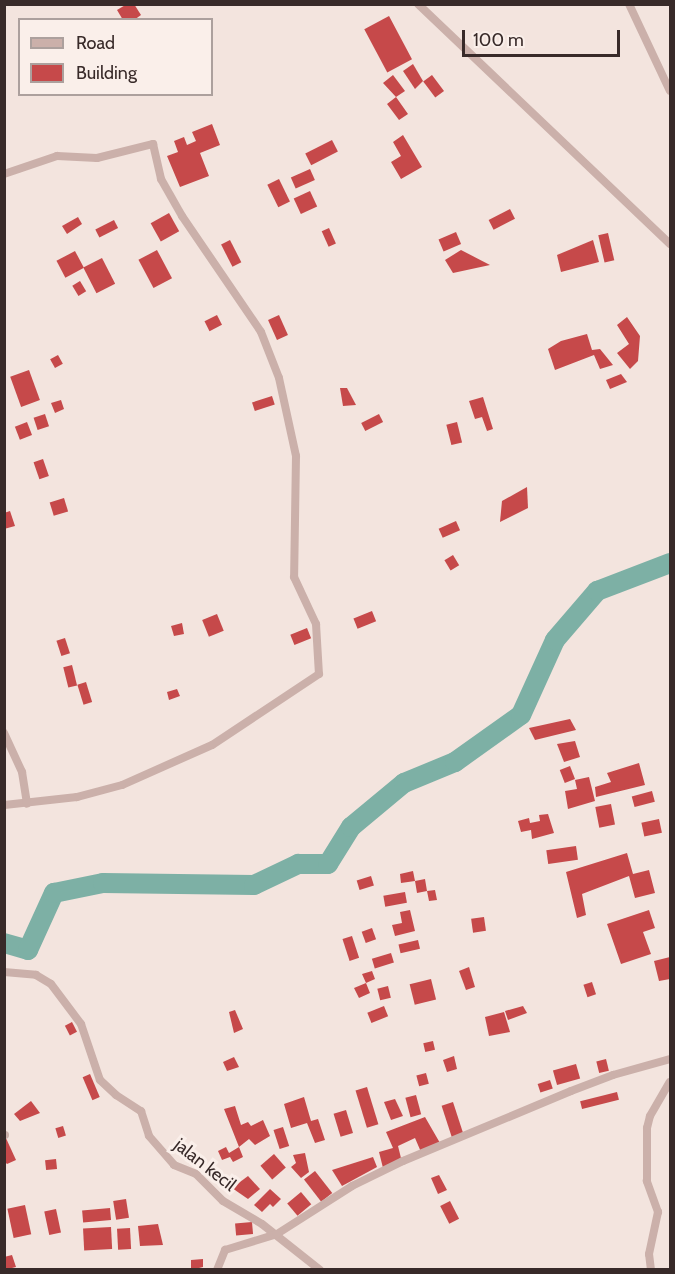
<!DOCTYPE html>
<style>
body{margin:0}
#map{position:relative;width:675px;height:1274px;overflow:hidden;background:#f3e4de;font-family:Cabin,sans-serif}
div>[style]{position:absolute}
.river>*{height:20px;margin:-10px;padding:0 10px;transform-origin:10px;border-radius:10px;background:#7db0a5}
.building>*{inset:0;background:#c6494a;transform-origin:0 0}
.street>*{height:8px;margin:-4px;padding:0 4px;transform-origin:4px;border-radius:4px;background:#cbb0aa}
span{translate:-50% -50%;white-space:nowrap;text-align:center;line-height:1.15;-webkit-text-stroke:6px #faefea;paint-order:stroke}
.street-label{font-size:18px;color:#382a29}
.frame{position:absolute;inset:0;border:6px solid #382a29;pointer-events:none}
.legend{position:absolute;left:18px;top:18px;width:195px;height:78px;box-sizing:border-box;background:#faefea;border:2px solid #aca09d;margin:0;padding:8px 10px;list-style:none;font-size:18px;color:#382a29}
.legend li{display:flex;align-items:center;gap:12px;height:30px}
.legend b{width:30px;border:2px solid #aca09d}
.scale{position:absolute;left:462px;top:30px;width:158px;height:27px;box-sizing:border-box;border:3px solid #382a29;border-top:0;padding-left:8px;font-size:18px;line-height:21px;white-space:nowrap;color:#382a29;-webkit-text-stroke:4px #faefea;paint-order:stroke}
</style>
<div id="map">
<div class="river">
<i style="left:4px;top:943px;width:25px;rotate:16deg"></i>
<i style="left:28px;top:950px;width:63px;rotate:-65.5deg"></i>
<i style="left:54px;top:893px;width:50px;rotate:-11.5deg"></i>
<i style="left:103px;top:883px;width:151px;rotate:0.8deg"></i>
<i style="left:254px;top:885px;width:49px;rotate:-25.5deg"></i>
<i style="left:298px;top:864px;width:30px"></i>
<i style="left:328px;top:864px;width:44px;rotate:-58.1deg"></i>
<i style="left:351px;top:827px;width:69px;rotate:-39.7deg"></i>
<i style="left:404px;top:783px;width:55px;rotate:-22.4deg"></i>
<i style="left:455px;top:762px;width:81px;rotate:-35.5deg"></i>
<i style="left:521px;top:715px;width:82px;rotate:-65.6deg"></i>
<i style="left:555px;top:640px;width:65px;rotate:-49.4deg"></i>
<i style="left:597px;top:591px;width:78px;rotate:-21deg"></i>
</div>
<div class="building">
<i style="clip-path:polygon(127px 4px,134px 4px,141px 15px,134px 20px,123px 20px,117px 10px)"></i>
<i style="left:389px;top:16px;width:49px;height:28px;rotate:62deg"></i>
<i style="clip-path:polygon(413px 64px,423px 81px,415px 89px,403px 71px)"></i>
<i style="clip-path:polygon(393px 75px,405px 91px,396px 97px,408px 114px,399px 120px,387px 104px,396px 97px,383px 83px)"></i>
<i style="left:432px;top:75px;width:20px;height:11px;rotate:53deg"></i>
<i style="clip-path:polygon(212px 124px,220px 145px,200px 153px,209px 176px,180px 187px,167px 156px,178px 152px,174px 141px,184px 137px,187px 145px,196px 141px,192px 132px)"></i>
<i style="clip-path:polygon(403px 135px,422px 167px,401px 179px,391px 162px,401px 156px,393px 142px)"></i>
<i style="left:332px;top:140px;width:13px;height:30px;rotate:63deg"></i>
<i style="left:310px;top:169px;width:12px;height:21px;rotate:66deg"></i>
<i style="left:279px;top:179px;width:25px;height:13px;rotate:64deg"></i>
<i style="left:310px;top:191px;width:17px;height:18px;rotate:65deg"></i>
<i style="left:510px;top:209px;width:11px;height:24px;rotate:63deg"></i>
<i style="left:169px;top:213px;width:21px;height:21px;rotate:61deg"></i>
<i style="clip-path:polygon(78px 217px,82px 224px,67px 234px,62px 226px)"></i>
<i style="left:114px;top:220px;width:9px;height:21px;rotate:63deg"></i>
<i style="left:329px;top:228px;width:17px;height:8px;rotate:66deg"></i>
<i style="left:456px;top:232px;width:13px;height:19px;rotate:67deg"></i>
<i style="left:608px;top:233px;width:28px;height:10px;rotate:77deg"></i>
<i style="left:230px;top:240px;width:25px;height:10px;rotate:63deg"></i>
<i style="clip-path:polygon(593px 240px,599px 262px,561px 272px,557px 255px)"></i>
<i style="left:157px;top:250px;width:32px;height:21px;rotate:62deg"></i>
<i style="clip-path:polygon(461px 250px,490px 265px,453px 273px,445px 260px)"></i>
<i style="left:75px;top:251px;width:19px;height:21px;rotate:62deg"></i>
<i style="left:102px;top:258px;width:29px;height:21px;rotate:63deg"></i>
<i style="left:80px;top:281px;width:12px;height:9px;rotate:59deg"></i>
<i style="left:217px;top:315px;width:11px;height:14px;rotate:63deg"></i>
<i style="left:279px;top:315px;width:22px;height:12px;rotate:66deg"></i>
<i style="clip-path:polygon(627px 317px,640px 336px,638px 361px,630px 369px,617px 353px,629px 344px,617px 325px)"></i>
<i style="clip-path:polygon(587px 334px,592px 350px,600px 349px,613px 365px,600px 369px,594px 355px,555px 370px,548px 349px,561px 341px)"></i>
<i style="left:58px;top:355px;width:10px;height:9px;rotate:61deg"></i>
<i style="left:29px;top:370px;width:32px;height:20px;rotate:70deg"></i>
<i style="clip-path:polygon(621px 374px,627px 382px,610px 389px,606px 380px)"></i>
<i style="clip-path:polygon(340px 388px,347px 388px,356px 405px,343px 406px)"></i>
<i style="left:272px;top:396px;width:9px;height:21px;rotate:72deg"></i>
<i style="clip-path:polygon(483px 397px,493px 429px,487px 431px,482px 417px,475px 419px,469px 401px)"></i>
<i style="clip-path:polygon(61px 400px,64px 409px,55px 413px,51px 403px)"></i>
<i style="left:45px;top:414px;width:13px;height:12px;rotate:72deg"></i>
<i style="left:379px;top:414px;width:9px;height:20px;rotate:63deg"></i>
<i style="left:27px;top:422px;width:14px;height:13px;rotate:69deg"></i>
<i style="left:457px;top:422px;width:21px;height:11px;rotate:76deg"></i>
<i style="left:43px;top:459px;width:18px;height:10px;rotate:71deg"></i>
<i style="clip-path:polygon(527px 487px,528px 508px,500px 522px,502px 501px)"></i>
<i style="left:64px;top:498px;width:14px;height:15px;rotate:73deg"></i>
<i style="clip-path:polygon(10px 511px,15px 526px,4px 529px,4px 513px)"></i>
<i style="left:456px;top:521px;width:10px;height:19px;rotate:66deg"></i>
<i style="left:453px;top:555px;width:12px;height:10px;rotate:59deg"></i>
<i style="left:372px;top:611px;width:11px;height:20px;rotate:68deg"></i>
<i style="left:217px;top:614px;width:18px;height:16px;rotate:68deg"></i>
<i style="clip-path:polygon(182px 623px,184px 634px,174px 636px,171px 626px)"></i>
<i style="left:307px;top:628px;width:11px;height:18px;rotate:68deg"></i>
<i style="left:65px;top:638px;width:16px;height:9px;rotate:72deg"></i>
<i style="left:72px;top:665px;width:21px;height:9px;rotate:76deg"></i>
<i style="left:86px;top:682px;width:21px;height:9px;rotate:73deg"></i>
<i style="clip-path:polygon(177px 689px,180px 696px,169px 700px,167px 692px)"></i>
<i style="clip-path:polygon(570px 719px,576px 730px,535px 740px,529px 728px)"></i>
<i style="clip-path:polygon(575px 741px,580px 757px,564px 762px,557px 744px)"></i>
<i style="clip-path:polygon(639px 763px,645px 785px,596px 797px,595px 787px,611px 782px,607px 773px)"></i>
<i style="left:570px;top:766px;width:14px;height:11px;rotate:69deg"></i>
<i style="clip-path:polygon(589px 777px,595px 801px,568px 809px,565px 791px,577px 789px,575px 780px)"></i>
<i style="left:652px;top:791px;width:11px;height:21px;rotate:75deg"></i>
<i style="left:611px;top:804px;width:21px;height:16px;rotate:79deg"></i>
<i style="clip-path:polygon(548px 814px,554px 833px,532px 839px,531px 830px,521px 832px,518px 821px,529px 818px,530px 823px,540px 821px,539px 815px)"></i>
<i style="left:659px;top:819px;width:14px;height:18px;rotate:78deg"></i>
<i style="left:576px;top:846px;width:14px;height:30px;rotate:82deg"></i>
<i style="clip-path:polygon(627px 853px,633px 874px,649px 870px,655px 893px,635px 898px,629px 876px,582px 894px,586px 915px,577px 918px,566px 872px)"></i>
<i style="clip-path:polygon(413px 871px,415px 881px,401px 883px,400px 874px)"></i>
<i style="left:371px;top:876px;width:10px;height:15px;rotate:73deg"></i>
<i style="clip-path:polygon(425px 879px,427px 891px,435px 890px,437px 900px,429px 901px,427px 891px,417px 893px,415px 881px)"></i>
<i style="left:405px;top:892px;width:11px;height:22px;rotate:80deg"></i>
<i style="clip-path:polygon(410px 910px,415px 931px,395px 936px,392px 925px,402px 923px,400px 912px)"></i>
<i style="clip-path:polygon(649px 910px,655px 928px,643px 932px,651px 954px,621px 964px,607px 924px)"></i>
<i style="left:484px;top:917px;width:14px;height:13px;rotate:82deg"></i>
<i style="left:372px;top:928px;width:12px;height:11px;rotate:70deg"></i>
<i style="left:352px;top:936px;width:23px;height:10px;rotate:72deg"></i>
<i style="left:418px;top:940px;width:9px;height:20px;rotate:77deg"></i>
<i style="left:391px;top:953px;width:10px;height:20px;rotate:73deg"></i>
<i style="clip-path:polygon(670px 957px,670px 979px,659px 981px,654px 961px)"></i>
<i style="clip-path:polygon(469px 967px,475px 987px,466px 990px,459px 971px)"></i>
<i style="clip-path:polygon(372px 971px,375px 979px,366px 983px,370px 993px,359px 998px,354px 988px,366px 983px,362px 974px)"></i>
<i style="left:431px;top:979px;width:21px;height:22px;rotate:76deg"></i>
<i style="left:592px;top:982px;width:13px;height:9px;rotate:72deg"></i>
<i style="left:388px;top:986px;width:12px;height:11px;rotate:76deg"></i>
<i style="left:384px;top:1006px;width:11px;height:18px;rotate:68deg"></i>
<i style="clip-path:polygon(523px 1006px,527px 1013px,508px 1020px,505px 1011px)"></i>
<i style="clip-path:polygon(235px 1010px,243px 1029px,234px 1033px,229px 1012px)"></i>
<i style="clip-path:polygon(504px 1012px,510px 1032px,489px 1036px,485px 1017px)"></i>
<i style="left:72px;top:1022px;width:11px;height:8px;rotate:63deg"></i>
<i style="left:433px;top:1041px;width:9px;height:10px;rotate:77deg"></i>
<i style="clip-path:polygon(454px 1056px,457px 1069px,447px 1072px,443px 1060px)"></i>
<i style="clip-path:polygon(234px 1057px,239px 1067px,227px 1071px,223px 1062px)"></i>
<i style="left:606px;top:1059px;width:12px;height:10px;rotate:76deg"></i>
<i style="left:576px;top:1064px;width:15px;height:24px;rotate:74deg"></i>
<i style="left:426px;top:1073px;width:11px;height:10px;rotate:75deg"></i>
<i style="left:90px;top:1074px;width:25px;height:8px;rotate:67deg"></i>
<i style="left:550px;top:1080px;width:9px;height:13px;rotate:72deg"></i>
<i style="left:367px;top:1087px;width:39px;height:12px;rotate:73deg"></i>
<i style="left:617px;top:1092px;width:8px;height:38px;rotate:76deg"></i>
<i style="left:416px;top:1095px;width:20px;height:11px;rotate:75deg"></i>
<i style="clip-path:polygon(304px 1097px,311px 1121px,318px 1119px,325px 1140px,315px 1143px,307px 1123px,291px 1128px,284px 1104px)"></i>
<i style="clip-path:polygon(395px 1099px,403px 1116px,391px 1120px,384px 1102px)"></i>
<i style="clip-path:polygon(31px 1101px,40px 1113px,20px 1121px,14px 1114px)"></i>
<i style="left:453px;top:1102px;width:36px;height:12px;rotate:72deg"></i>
<i style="clip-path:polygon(235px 1106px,241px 1125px,248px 1122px,251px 1126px,263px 1120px,270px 1136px,255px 1145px,249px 1139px,239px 1147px,224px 1109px)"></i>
<i style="left:346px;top:1110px;width:24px;height:13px;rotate:73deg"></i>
<i style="clip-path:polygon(425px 1117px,440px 1143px,421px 1152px,415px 1138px,398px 1146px,402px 1162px,383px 1168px,379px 1152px,393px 1148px,386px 1132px)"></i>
<i style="left:63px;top:1126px;width:10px;height:8px;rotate:73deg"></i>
<i style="left:283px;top:1127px;width:20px;height:10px;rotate:72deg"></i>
<i style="clip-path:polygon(5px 1136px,16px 1160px,7px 1164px,5px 1162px)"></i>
<i style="clip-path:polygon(226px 1147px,229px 1153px,239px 1147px,243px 1157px,233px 1162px,230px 1157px,222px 1160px,218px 1151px)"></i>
<i style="clip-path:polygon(305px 1153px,309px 1172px,301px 1178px,291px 1167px,296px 1163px,293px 1155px)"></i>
<i style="left:274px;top:1154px;width:18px;height:18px;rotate:49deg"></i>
<i style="clip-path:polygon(373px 1157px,377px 1167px,342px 1186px,332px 1170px)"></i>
<i style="left:56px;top:1159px;width:10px;height:11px;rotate:84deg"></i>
<i style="left:315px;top:1171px;width:28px;height:14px;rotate:52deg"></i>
<i style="clip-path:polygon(439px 1175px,447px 1190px,438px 1194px,431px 1178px)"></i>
<i style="clip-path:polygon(248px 1176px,260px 1189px,248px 1199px,232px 1188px)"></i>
<i style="clip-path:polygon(270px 1189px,281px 1199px,273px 1207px,270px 1204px,262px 1212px,254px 1205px)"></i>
<i style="left:301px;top:1192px;width:16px;height:18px;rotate:50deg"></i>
<i style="left:126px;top:1199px;width:19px;height:13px;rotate:81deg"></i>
<i style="left:450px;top:1201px;width:20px;height:11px;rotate:63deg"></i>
<i style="left:25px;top:1205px;width:30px;height:18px;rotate:78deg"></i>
<i style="left:110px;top:1208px;width:12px;height:28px;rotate:85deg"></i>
<i style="left:56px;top:1209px;width:24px;height:12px;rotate:78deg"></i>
<i style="left:252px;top:1222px;width:12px;height:17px;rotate:85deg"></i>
<i style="clip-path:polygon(158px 1224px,163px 1245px,140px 1246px,138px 1226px)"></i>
<i style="left:111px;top:1227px;width:22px;height:28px;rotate:87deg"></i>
<i style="left:130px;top:1228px;width:21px;height:13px;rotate:87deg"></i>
<i style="clip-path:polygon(12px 1255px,16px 1267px,4px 1270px,4px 1257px)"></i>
<i style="clip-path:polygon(203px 1259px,203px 1267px,191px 1270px,191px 1260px)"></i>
</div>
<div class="street">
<i style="left:418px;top:4px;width:348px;rotate:43.6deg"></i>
<i style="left:629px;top:4px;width:96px;rotate:64.8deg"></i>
<i style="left:4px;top:174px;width:56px;rotate:-18.8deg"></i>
<i style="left:57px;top:156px;width:40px;rotate:2.9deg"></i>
<i style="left:97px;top:158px;width:58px;rotate:-14deg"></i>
<i style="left:153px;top:144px;width:36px;rotate:77deg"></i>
<i style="left:161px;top:179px;width:43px;rotate:60.4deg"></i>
<i style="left:182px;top:216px;width:140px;rotate:55.7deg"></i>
<i style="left:261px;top:332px;width:49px;rotate:68.6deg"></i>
<i style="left:279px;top:378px;width:80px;rotate:77.7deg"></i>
<i style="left:296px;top:456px;width:121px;rotate:90.9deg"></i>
<i style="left:294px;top:577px;width:52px;rotate:64.9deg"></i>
<i style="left:316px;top:624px;width:50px;rotate:86.6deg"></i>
<i style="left:319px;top:674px;width:128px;rotate:146.4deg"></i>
<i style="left:212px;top:745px;width:98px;rotate:156deg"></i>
<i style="left:122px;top:785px;width:47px;rotate:165.1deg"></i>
<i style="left:77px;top:797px;width:73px;rotate:173.7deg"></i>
<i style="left:4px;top:733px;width:43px;rotate:65.2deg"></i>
<i style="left:22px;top:772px;width:32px;rotate:81deg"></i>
<i style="left:4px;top:972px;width:32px;rotate:5deg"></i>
<i style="left:36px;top:975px;width:17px;rotate:31deg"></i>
<i style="left:51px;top:984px;width:50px;rotate:53.1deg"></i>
<i style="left:81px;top:1024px;width:59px;rotate:71.3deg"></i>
<i style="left:100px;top:1080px;width:22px;rotate:43deg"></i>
<i style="left:116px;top:1095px;width:30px;rotate:33deg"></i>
<i style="left:141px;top:1111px;width:26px;rotate:72deg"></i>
<i style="left:149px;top:1136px;width:38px;rotate:49deg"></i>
<i style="left:174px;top:1165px;width:24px;rotate:22deg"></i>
<i style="left:196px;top:1174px;width:38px;rotate:45deg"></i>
<i style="left:223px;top:1201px;width:45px;rotate:30.5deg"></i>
<i style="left:262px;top:1224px;width:74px;rotate:38.4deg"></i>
<i style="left:4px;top:1135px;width:1px"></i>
<i style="left:217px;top:1270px;width:22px;rotate:-68deg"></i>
<i style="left:225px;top:1250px;width:54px;rotate:-17.1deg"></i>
<i style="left:277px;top:1234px;width:89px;rotate:-32.6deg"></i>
<i style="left:352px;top:1186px;width:57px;rotate:-26.1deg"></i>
<i style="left:403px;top:1161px;width:182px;rotate:-22.6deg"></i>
<i style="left:571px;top:1091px;width:45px;rotate:-20.9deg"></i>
<i style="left:613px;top:1075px;width:59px;rotate:-15.7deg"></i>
<i style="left:651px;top:1270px;width:16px;rotate:-97deg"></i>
<i style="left:649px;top:1254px;width:43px;rotate:-77.9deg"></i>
<i style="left:658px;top:1212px;width:33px;rotate:-110deg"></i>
<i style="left:647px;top:1181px;width:53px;rotate:-90deg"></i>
<i style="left:647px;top:1128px;width:12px;rotate:-76deg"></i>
<i style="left:650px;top:1116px;width:39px;rotate:-60deg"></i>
</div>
<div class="street-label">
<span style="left:205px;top:1165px;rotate:38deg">jalan kecil</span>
</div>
<div class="frame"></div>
<ul class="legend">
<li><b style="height:8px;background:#cbb0aa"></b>Road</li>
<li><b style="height:16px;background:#c6494a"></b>Building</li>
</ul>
<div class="scale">100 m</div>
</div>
